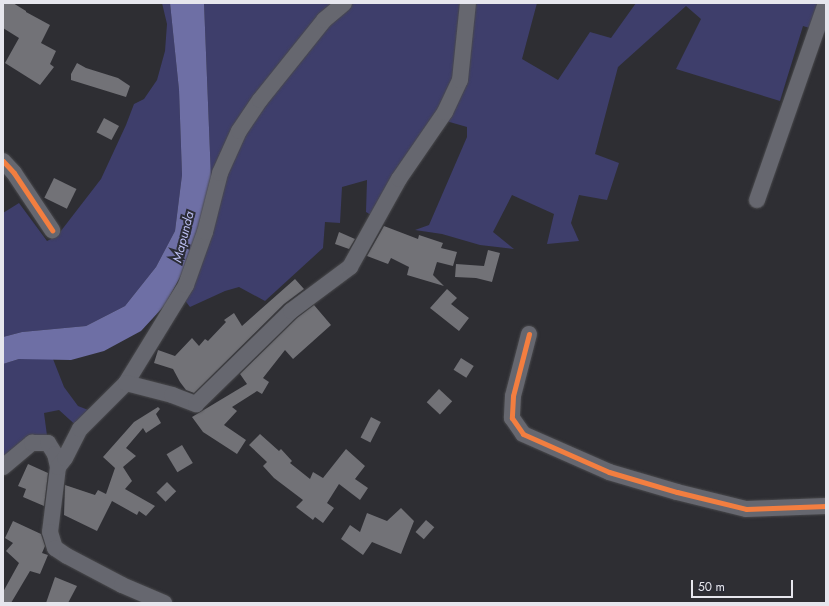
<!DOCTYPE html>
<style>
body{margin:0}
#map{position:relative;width:829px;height:606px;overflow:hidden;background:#2e2e33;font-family:Jost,sans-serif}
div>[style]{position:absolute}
.green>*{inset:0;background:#3e3e6b}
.water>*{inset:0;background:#6e6fa5}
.building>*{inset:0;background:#727277;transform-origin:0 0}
.roads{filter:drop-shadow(0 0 1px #49494c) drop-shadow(0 0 1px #49494c)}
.minor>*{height:16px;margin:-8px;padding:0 8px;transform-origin:8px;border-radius:8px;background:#66676f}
.cycleway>*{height:5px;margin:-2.5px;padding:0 2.5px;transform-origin:2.5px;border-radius:2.5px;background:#f27e40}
span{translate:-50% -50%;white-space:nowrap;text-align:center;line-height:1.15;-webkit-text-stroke:4px #2b2c36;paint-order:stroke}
.water-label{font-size:13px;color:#bbbef1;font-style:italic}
.frame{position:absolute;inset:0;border:4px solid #e6e6ed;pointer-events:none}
.scale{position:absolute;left:691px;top:580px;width:102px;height:18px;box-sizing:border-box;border:2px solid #e6e6ed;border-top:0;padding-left:5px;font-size:12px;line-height:14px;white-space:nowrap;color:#e6e6ed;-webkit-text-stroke:3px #2b2c36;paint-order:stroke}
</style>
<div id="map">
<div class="green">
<i style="clip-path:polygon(162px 3px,170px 3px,179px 90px,182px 175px,175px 231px,156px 267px,125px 306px,86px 326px,22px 332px,3px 337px,3px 213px,19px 203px,47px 241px,57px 236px,101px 179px,126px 125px,134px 104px,144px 99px,157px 80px,165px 51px,167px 24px)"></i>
<i style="clip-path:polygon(204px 3px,537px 3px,522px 59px,558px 80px,590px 32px,611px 38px,636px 3px,826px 3px,826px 33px,803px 26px,780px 101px,676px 69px,701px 19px,686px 6px,618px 67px,595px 154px,619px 163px,607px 200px,579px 195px,571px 223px,579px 241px,547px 244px,554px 214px,512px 195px,493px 232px,514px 249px,480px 245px,442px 234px,415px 230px,429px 225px,467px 137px,467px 127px,446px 121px,376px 218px,366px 212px,367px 180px,342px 187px,340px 223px,325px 222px,323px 248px,265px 301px,239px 287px,225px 291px,190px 307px,180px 294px,178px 282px,198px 244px,211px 178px)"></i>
<i style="clip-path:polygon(19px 359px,53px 359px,64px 387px,78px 406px,96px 413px,80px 429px,59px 410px,44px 413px,48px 443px,3px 467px,3px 364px)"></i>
</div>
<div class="water">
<i style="clip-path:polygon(170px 3px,204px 3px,211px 178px,198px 244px,165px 305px,141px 331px,104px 351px,71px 360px,19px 359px,3px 364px,3px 337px,22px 332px,86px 326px,125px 306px,156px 267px,175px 231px,182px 175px,179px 90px)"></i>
</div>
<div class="building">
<i style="clip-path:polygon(3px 3px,13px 3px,26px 11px,26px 12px,50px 25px,41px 43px,56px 51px,50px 64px,54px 67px,40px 85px,5px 63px,19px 38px,3px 28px)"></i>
<i style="clip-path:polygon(77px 63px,86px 68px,118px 78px,130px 86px,126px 97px,71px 80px,71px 74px)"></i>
<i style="left:104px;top:118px;width:17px;height:16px;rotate:28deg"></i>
<i style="left:54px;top:178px;width:25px;height:22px;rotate:26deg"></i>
<i style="clip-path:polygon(384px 226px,418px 239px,419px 235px,443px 243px,441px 248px,457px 252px,453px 266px,437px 262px,433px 275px,444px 286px,407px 275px,409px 267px,391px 258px,388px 264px,367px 256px)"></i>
<i style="clip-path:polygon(339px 232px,355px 239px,349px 249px,335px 244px)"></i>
<i style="clip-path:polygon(488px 250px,500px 253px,492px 282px,476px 278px,455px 277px,456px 264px,484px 266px)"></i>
<i style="clip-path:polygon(295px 279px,304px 289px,284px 304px,194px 393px,186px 390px,180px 382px,173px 369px,154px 363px,158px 350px,175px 356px,192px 338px,199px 346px,205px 339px,208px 341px,226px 322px,224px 320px,234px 313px,242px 326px)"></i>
<i style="clip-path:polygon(447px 289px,457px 298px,451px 304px,469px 318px,459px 331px,430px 308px)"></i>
<i style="clip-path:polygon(314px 305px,331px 325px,293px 359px,285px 350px,263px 378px,269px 382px,262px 394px,257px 391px,232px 407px,237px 411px,224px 425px,246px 440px,237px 454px,203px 432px,192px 417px,247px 384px,240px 374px,297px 318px)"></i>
<i style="left:461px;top:358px;width:15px;height:14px;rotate:32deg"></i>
<i style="left:439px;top:389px;width:18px;height:18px;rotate:43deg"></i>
<i style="clip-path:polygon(158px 407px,160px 409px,156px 414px,161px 423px,146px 433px,143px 428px,126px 448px,136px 456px,123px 467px,132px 481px,125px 489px,155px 506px,146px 516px,139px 511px,137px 515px,112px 501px,97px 531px,64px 515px,65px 485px,95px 495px,98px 490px,106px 494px,115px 468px,103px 457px,134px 422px)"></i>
<i style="left:371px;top:417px;width:11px;height:23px;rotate:27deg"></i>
<i style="clip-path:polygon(260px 434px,279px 451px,281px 449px,292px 461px,290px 463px,310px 479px,313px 472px,323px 478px,346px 449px,365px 466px,355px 479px,368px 488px,360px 500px,339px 484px,327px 503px,334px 508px,323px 523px,315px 517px,313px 520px,296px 507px,303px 500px,274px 478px,263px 466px,267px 462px,249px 445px)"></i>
<i style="left:182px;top:445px;width:21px;height:18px;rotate:59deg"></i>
<i style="clip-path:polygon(28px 464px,48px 473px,44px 506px,23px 497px,26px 489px,18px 486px)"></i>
<i style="left:167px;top:482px;width:13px;height:15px;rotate:45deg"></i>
<i style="clip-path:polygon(401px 508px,414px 521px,401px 554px,372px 542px,363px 555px,341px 539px,350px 525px,360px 532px,367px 513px,387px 521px)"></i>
<i style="left:426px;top:520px;width:11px;height:16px;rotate:41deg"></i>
<i style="clip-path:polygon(13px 521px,41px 534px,45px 546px,42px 553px,48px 555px,40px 574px,30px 571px,11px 603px,3px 603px,3px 592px,19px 563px,6px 551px,13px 543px,5px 538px)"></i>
<i style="clip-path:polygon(55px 577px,77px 586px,68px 603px,46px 603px)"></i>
</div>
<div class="roads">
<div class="minor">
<i style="left:3px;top:161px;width:16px;rotate:47deg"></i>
<i style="left:14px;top:173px;width:69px;rotate:56.3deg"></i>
<i style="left:757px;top:200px;width:209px;rotate:-70.7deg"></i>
<i style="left:529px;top:334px;width:64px;rotate:104.5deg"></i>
<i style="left:513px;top:396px;width:22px;rotate:93deg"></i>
<i style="left:512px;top:418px;width:19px;rotate:55deg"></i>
<i style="left:523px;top:434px;width:94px;rotate:23.8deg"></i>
<i style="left:609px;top:472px;width:71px;rotate:16.4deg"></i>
<i style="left:677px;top:492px;width:71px;rotate:13.8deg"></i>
<i style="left:746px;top:509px;width:80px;rotate:-2.1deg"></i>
<i style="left:126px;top:383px;width:115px;rotate:-58.5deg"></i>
<i style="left:186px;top:285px;width:56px;rotate:-70.3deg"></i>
<i style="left:205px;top:232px;width:61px;rotate:-75.7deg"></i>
<i style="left:220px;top:173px;width:46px;rotate:-65.7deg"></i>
<i style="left:239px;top:131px;width:37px;rotate:-56deg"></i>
<i style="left:260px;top:100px;width:102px;rotate:-51.3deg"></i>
<i style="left:324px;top:20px;width:26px;rotate:-40deg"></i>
<i style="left:3px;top:467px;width:38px;rotate:-40deg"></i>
<i style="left:32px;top:443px;width:16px"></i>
<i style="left:48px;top:443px;width:13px;rotate:58deg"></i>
<i style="left:55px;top:454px;width:13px;rotate:77deg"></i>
<i style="left:58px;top:467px;width:65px;rotate:97deg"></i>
<i style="left:50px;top:532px;width:17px;rotate:73deg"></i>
<i style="left:55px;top:548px;width:14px;rotate:34deg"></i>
<i style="left:67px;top:556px;width:62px;rotate:27.8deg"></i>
<i style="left:122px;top:585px;width:46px;rotate:23.2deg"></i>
<i style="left:58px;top:467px;width:11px;rotate:-52deg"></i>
<i style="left:65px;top:458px;width:33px;rotate:-63deg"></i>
<i style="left:80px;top:429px;width:65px;rotate:-45deg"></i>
<i style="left:126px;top:383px;width:48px;rotate:14.6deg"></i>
<i style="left:172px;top:395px;width:26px;rotate:21deg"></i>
<i style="left:196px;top:404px;width:133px;rotate:-44.4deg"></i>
<i style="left:291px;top:311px;width:74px;rotate:-36.7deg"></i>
<i style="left:350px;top:267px;width:101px;rotate:-60.9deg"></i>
<i style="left:399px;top:179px;width:81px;rotate:-55.5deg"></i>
<i style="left:445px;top:112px;width:35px;rotate:-65deg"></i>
<i style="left:460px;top:80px;width:77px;rotate:-84.1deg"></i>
</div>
</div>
<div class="cycleway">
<i style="left:3px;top:161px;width:16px;rotate:47deg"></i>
<i style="left:14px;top:173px;width:69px;rotate:56.3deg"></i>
<i style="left:529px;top:334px;width:64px;rotate:104.5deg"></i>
<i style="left:513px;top:396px;width:22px;rotate:93deg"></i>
<i style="left:512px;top:418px;width:19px;rotate:55deg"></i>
<i style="left:523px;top:434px;width:94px;rotate:23.8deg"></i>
<i style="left:609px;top:472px;width:71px;rotate:16.4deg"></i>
<i style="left:677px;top:492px;width:71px;rotate:13.8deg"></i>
<i style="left:746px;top:509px;width:80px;rotate:-2.1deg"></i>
</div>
<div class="water-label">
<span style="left:184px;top:237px;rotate:-76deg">Mapunda</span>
</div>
<div class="frame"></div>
<div class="scale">50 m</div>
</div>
